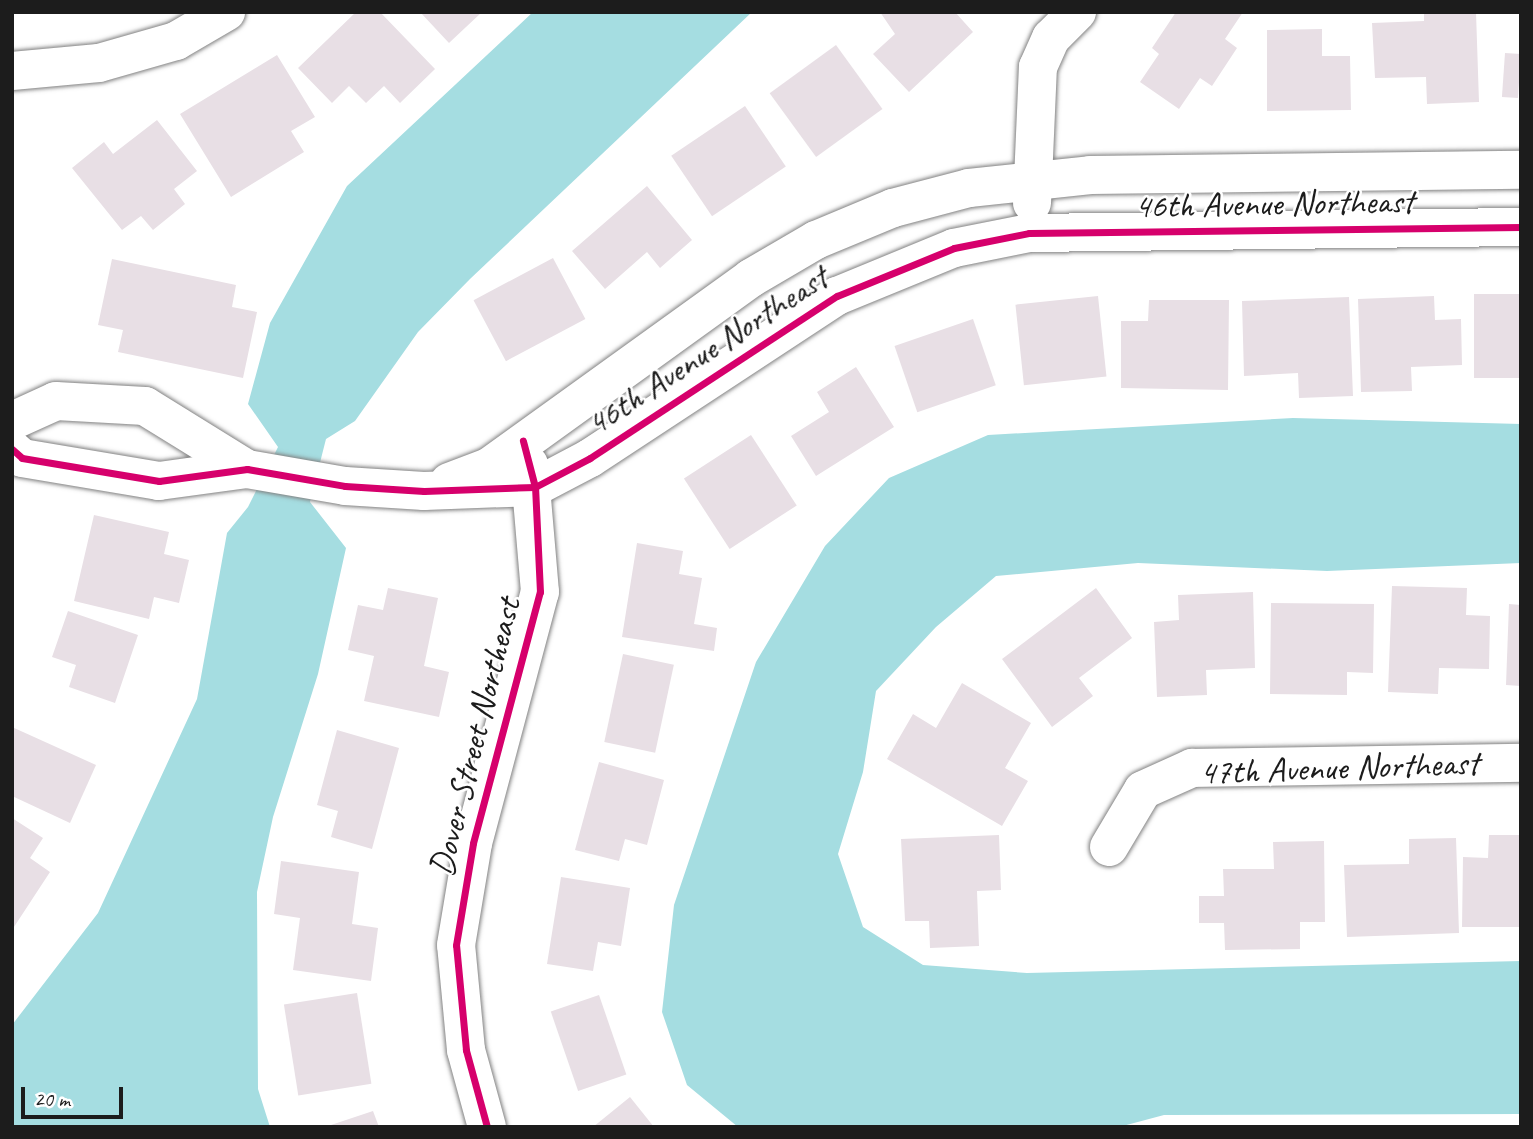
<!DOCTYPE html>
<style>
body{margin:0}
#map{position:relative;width:1533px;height:1139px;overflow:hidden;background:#fff;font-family:Caveat,sans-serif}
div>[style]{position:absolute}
.water>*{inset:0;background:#a5dde1}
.building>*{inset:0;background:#e8dfe5;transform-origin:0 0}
.roads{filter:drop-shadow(0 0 2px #828282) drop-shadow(0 0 2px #828282)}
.minor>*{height:38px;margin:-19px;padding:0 19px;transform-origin:19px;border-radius:19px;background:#fff}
.cycleway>*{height:7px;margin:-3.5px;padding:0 3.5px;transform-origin:3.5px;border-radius:3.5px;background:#d6006c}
span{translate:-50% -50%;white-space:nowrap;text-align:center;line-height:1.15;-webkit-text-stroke:5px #fff;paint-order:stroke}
.street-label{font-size:35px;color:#1c1c1c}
.frame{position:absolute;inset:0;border:14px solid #1c1c1c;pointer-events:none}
.scale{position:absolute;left:21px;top:1087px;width:102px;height:32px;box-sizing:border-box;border:4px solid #1c1c1c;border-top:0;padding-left:9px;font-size:21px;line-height:24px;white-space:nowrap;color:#1c1c1c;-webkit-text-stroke:5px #fff;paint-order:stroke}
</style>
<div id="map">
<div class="water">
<i style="clip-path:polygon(533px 12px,752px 12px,470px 279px,418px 332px,355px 421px,326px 439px,310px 502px,346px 548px,318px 674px,273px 817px,257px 892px,258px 1089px,270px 1127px,12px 1127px,12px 1025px,98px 913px,197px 699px,227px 533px,248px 507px,278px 447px,248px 404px,270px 323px,347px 186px)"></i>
<i style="clip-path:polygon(1293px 418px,1521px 424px,1521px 563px,1327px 571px,1138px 563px,996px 576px,936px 627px,876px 691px,863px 772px,838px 854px,863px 927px,923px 965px,1027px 973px,1521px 961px,1521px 1114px,1164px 1115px,1119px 1127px,738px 1127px,687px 1085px,662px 1012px,674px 905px,756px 662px,825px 546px,889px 478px,988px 435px)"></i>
</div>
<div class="building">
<i style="clip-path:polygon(356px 12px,380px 12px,435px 69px,400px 103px,384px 86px,366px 103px,349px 86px,332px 103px,298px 68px)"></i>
<i style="clip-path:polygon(420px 12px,482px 12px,449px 43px)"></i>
<i style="clip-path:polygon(880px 12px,955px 12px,973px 32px,909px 92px,873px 54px,895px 34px)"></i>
<i style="clip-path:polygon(1176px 12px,1243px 12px,1225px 39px,1237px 48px,1212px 86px,1200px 78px,1179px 109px,1140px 82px,1159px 54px,1152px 48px)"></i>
<i style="clip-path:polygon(1424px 12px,1476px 12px,1479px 102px,1427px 104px,1426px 77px,1375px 78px,1372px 23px,1424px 21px)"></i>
<i style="clip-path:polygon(1322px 29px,1322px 56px,1350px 56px,1351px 110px,1267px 111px,1267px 30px)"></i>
<i style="left:836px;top:45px;width:79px;height:82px;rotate:54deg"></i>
<i style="left:1505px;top:53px;width:16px;height:44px;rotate:4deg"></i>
<i style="clip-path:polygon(277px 55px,315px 117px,291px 131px,304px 152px,231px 197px,180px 114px)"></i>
<i style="left:745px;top:106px;width:73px;height:89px;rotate:56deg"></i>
<i style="clip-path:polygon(157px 120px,197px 171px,174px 189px,185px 204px,153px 230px,141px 216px,122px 230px,72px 168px,104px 142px,113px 154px)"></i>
<i style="clip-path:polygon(647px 186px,692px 240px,660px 268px,647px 252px,605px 289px,572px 251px)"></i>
<i style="left:553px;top:258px;width:69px;height:90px;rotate:62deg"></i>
<i style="clip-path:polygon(112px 259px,236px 285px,232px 307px,257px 312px,243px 378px,118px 352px,123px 330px,98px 325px)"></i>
<i style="left:1474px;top:294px;width:47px;height:84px"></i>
<i style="left:1098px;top:296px;width:81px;height:83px;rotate:84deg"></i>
<i style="clip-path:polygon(1434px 296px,1435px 320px,1461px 319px,1462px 365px,1411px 367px,1412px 391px,1361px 392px,1358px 299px)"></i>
<i style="clip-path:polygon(1349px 297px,1353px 396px,1299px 398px,1298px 373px,1244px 376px,1242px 301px)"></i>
<i style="clip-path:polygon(1149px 300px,1229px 300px,1228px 390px,1121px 388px,1121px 321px,1148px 321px)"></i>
<i style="left:973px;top:319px;width:70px;height:83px;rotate:71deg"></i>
<i style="clip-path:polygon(856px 367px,894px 427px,816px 476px,791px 436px,829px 412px,817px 392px)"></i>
<i style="left:751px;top:435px;width:84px;height:80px;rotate:57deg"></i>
<i style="clip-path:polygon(94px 515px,169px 532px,164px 554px,189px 560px,179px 603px,154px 597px,149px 619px,74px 601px)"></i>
<i style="clip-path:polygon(637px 543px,683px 551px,679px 574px,702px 578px,694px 624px,717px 628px,714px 651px,622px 637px)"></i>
<i style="clip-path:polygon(1392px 586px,1467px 588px,1466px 615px,1490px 616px,1489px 669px,1439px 668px,1438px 694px,1388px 692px)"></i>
<i style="clip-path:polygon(388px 588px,438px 598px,424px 666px,449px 672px,439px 717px,364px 701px,374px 656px,348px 650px,358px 605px,383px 610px)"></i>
<i style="clip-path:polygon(1096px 588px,1132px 638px,1079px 678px,1093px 696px,1052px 727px,1002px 659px)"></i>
<i style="clip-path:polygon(1253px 592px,1255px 668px,1206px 670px,1207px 695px,1157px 697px,1154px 622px,1179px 620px,1178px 595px)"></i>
<i style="clip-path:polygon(1271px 603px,1374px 604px,1373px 673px,1347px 672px,1347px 695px,1270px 694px)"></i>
<i style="clip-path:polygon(1509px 604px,1521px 605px,1521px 686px,1506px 685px)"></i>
<i style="clip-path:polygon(68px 611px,138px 635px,115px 703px,69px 687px,76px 665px,52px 657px)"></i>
<i style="left:623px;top:654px;width:52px;height:90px;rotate:12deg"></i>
<i style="clip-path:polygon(962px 683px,1031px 723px,1005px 768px,1028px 781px,1002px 826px,887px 759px,913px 714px,936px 728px)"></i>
<i style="clip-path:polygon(12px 727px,96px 765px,70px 823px,12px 796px)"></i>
<i style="clip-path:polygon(337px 730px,399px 748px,372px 849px,331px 837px,338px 811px,317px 805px)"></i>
<i style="clip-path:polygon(599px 762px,664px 780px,647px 845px,625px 839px,619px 861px,575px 850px)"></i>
<i style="clip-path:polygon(12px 818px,43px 838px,30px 858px,50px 872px,12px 930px)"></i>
<i style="clip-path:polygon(999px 835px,1001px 890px,977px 891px,979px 946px,930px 948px,929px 921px,905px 921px,901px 839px)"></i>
<i style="clip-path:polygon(1489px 835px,1521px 835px,1521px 927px,1462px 927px,1463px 857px,1488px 858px)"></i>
<i style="clip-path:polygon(1456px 838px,1459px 933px,1347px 937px,1344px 865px,1409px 864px,1409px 839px)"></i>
<i style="clip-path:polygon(1324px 841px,1325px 922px,1300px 922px,1300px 949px,1225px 950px,1224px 923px,1199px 923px,1199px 896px,1224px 896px,1223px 869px,1274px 869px,1273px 842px)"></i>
<i style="clip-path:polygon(281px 861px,359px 872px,352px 924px,378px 928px,371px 981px,293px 970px,300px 918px,274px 914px)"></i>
<i style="clip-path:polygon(561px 877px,630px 888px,621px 946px,598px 942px,593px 971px,547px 964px)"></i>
<i style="left:357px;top:993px;width:92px;height:74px;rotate:81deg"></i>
<i style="left:599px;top:995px;width:84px;height:51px;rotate:71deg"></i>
<i style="clip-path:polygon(630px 1097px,654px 1127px,593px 1127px)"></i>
<i style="clip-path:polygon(373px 1111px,379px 1127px,328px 1127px,328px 1126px)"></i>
</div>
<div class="roads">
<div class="minor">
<i style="left:12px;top:71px;width:87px;rotate:-5.3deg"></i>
<i style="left:99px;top:63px;width:80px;rotate:-15.9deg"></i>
<i style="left:176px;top:41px;width:58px;rotate:-30.1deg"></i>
<i style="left:1032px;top:203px;width:136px;rotate:-87.5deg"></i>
<i style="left:1038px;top:67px;width:32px;rotate:-66deg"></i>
<i style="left:1051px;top:38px;width:37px;rotate:-45deg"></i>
<i style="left:12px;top:421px;width:48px;rotate:-24.4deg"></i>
<i style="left:56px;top:401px;width:89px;rotate:3.2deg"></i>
<i style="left:145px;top:406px;width:120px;rotate:31.7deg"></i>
<i style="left:12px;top:449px;width:13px;rotate:42deg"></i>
<i style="left:22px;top:458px;width:139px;rotate:9.5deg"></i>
<i style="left:159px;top:481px;width:89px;rotate:-7.8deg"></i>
<i style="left:247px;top:469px;width:99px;rotate:9.8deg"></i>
<i style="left:345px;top:486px;width:79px;rotate:3.6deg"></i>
<i style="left:424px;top:491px;width:111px;rotate:-2.1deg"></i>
<i style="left:535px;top:487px;width:62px;rotate:-27.8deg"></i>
<i style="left:590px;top:458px;width:295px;rotate:-33.3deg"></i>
<i style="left:837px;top:296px;width:126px;rotate:-22.3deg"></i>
<i style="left:954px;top:248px;width:76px;rotate:-11.3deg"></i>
<i style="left:1029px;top:233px;width:492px;rotate:-0.7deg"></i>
<i style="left:449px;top:482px;width:43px;rotate:-20.6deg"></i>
<i style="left:489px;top:467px;width:323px;rotate:-35.8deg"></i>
<i style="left:751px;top:278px;width:75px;rotate:-30.3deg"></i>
<i style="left:816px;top:240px;width:83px;rotate:-22.6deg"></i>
<i style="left:893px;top:208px;width:79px;rotate:-14.7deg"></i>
<i style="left:969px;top:188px;width:122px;rotate:-6.1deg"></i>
<i style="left:1090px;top:175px;width:431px;rotate:-0.7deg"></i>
<i style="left:1109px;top:847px;width:66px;rotate:-59.2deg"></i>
<i style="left:1143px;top:790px;width:54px;rotate:-24.2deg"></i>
<i style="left:1192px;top:768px;width:329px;rotate:-0.9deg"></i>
<i style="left:487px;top:1127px;width:80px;rotate:-105.3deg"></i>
<i style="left:466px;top:1050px;width:105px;rotate:-95.4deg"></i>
<i style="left:456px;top:945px;width:103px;rotate:-80.5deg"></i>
<i style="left:473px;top:843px;width:260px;rotate:-75.1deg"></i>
<i style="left:540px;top:592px;width:128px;rotate:-94.9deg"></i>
</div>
</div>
<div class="cycleway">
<i style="left:12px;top:449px;width:13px;rotate:42deg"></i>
<i style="left:22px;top:458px;width:139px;rotate:9.5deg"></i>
<i style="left:159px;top:481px;width:89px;rotate:-7.8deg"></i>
<i style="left:247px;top:469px;width:99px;rotate:9.8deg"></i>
<i style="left:345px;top:486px;width:79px;rotate:3.6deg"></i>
<i style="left:424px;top:491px;width:111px;rotate:-2.1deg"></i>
<i style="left:535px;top:487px;width:62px;rotate:-27.8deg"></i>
<i style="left:590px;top:458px;width:295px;rotate:-33.3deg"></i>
<i style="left:837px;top:296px;width:126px;rotate:-22.3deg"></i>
<i style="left:954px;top:248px;width:76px;rotate:-11.3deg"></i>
<i style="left:1029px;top:233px;width:492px;rotate:-0.7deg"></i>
<i style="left:487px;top:1127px;width:80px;rotate:-105.3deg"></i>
<i style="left:466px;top:1050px;width:105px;rotate:-95.4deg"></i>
<i style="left:456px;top:945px;width:103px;rotate:-80.5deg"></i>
<i style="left:473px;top:843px;width:260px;rotate:-75.1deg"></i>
<i style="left:540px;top:592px;width:105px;rotate:-92.7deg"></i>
<i style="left:535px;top:487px;width:48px;rotate:-104.6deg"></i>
</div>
<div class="street-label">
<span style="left:1274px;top:204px;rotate:-1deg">46th Avenue Northeast</span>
<span style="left:707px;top:351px;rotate:-33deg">46th Avenue Northeast</span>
<span style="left:475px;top:737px;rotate:-76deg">Dover Street Northeast</span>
<span style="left:1339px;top:768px;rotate:-2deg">47th Avenue Northeast</span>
</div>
<div class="frame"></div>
<div class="scale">20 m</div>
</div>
